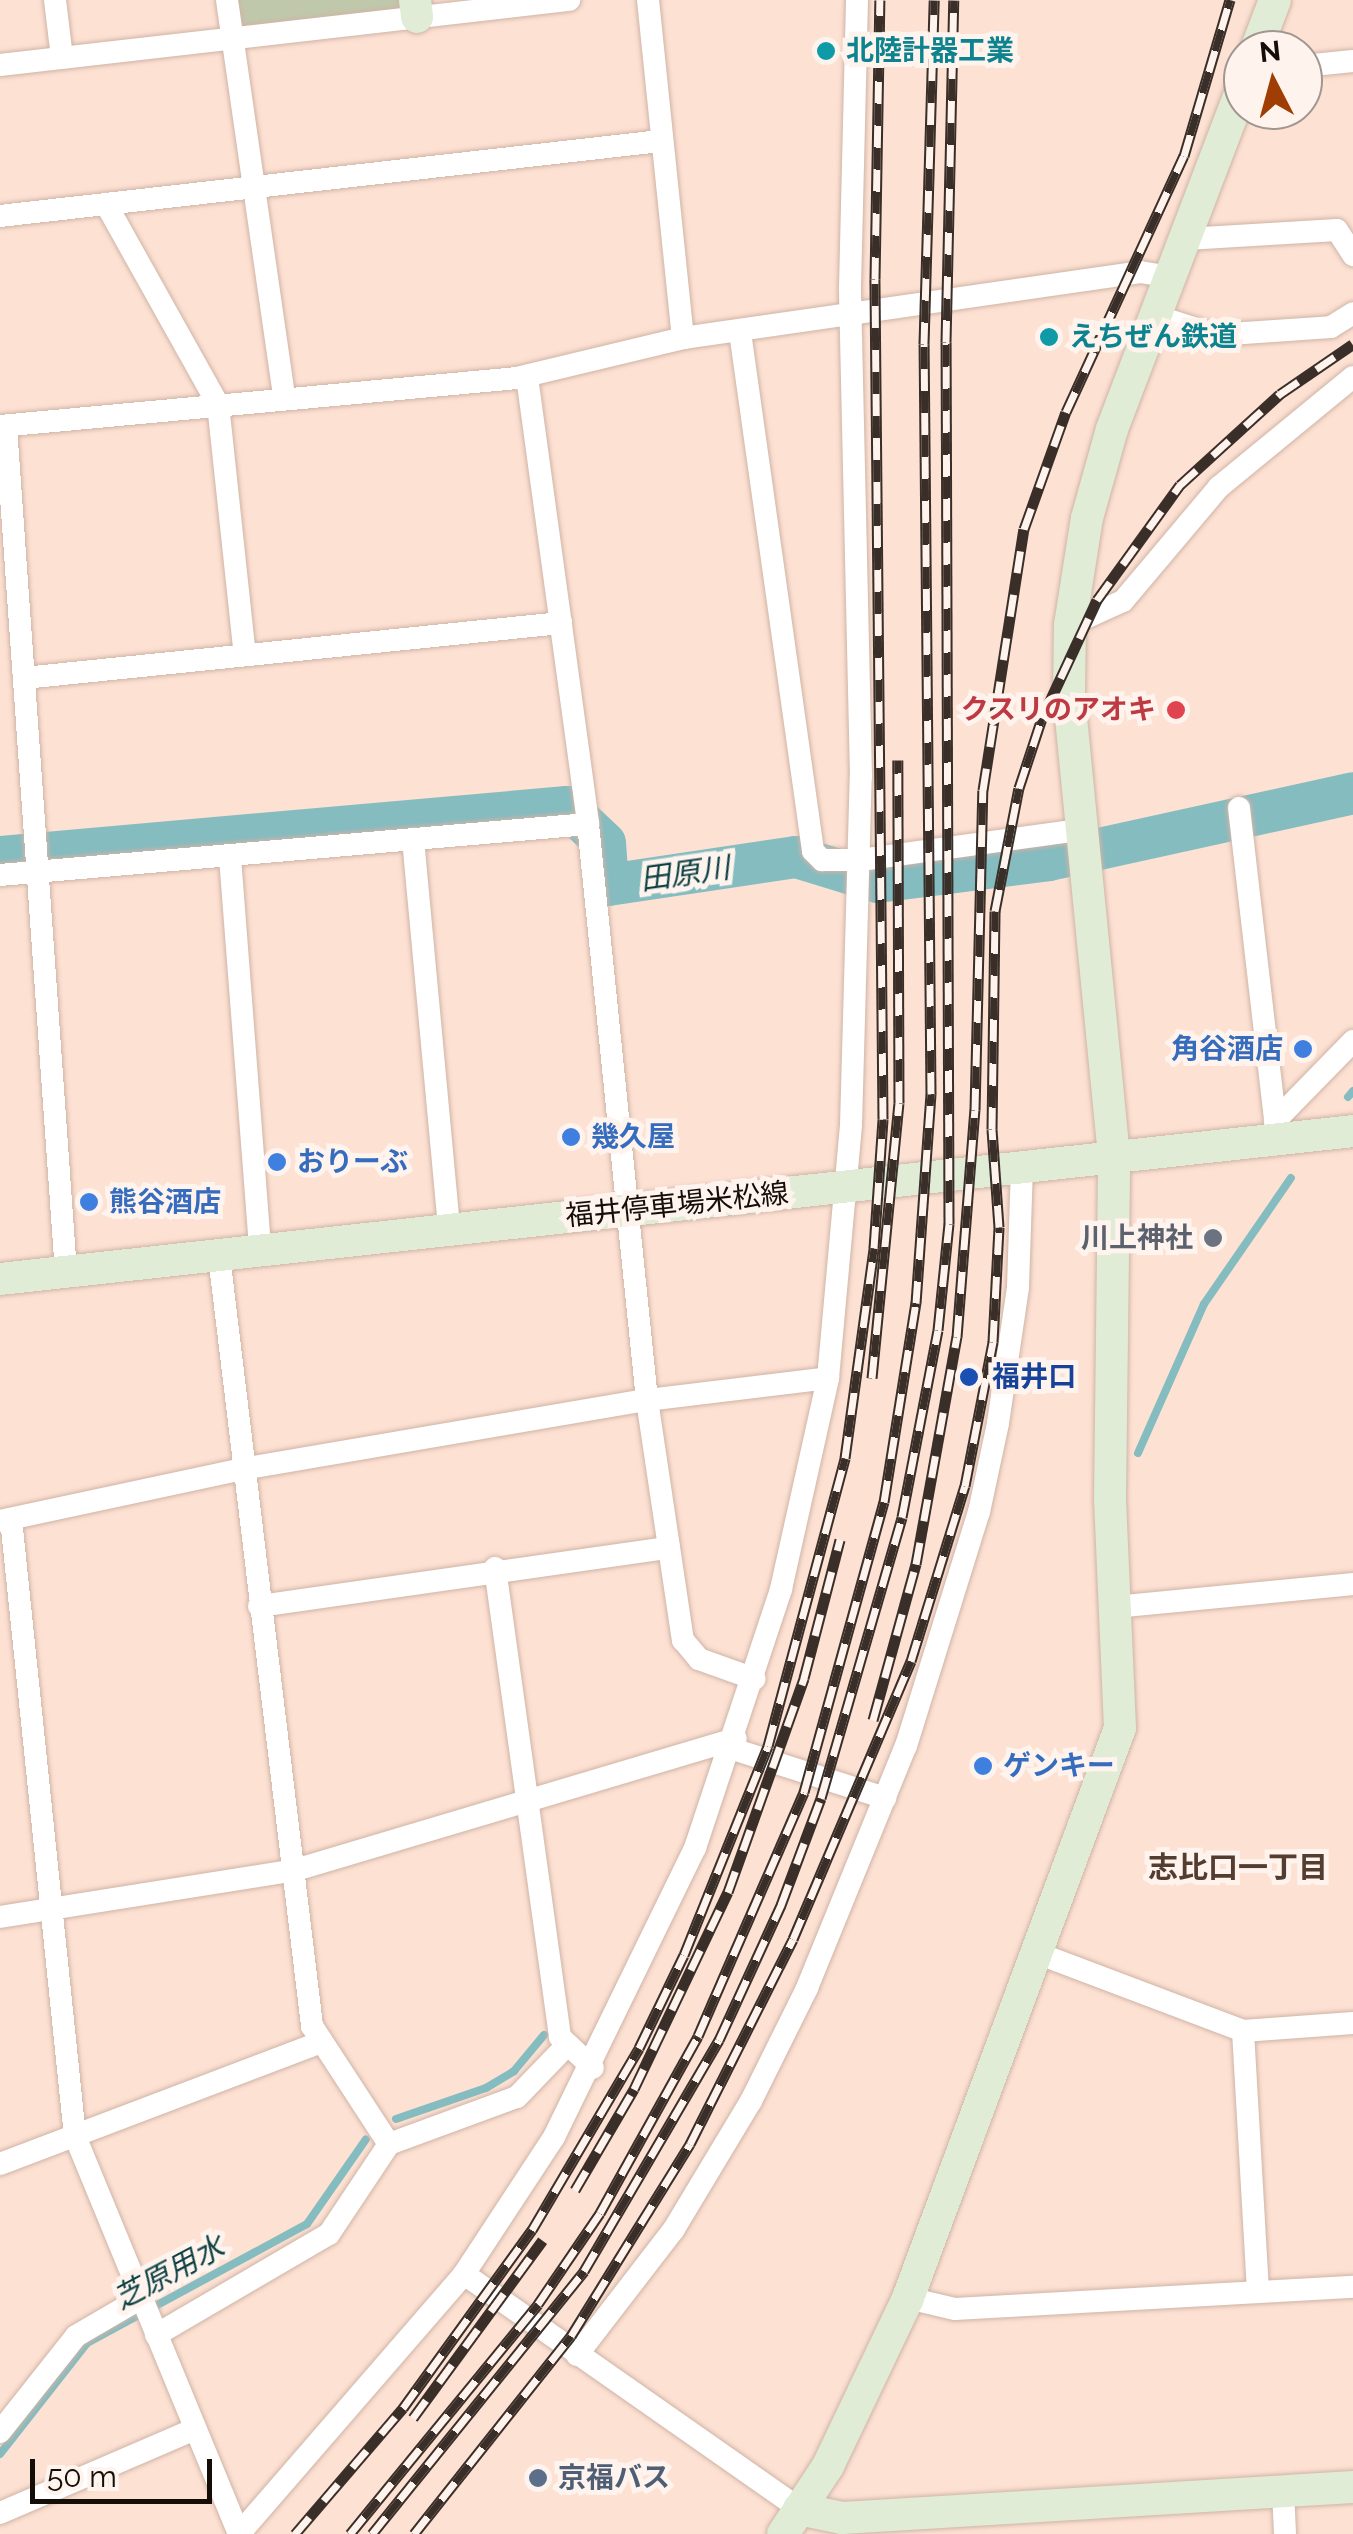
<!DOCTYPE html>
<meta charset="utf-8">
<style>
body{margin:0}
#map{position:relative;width:1353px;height:2534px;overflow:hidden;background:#fde1d3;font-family:Raleway,"Noto Sans JP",sans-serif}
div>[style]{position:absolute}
.green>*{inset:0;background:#c0c8ab}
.stream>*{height:8px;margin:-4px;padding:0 4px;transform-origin:4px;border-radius:4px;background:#85bcc0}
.river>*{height:42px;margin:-21px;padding:0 21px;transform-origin:21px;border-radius:21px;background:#85bcc0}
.roads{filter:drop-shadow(0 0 2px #cfb4a6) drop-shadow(0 0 2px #cfb4a6)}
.street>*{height:22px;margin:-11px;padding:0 11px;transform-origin:11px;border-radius:11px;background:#fff}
.secondary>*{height:32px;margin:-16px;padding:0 16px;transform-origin:16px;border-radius:16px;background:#e0ecd6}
.rail>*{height:11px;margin-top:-5.5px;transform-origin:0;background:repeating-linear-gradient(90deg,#fef3ed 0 22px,#392e28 0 44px);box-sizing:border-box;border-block:2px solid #392e28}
.dots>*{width:28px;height:28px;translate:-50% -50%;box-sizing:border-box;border:5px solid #fef3ed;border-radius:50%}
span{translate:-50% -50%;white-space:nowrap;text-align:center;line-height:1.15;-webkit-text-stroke:10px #fef3ed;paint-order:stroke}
.culture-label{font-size:28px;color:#0d838f;font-weight:700}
.left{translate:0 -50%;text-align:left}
.health-label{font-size:28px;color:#be3a42;font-weight:700}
.right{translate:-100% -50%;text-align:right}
.shop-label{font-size:28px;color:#366cbe;font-weight:700}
.street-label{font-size:28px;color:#150d08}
.worship-label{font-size:28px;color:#5b616d;font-weight:700}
.transit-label{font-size:28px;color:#164399;font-weight:700}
.service-label{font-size:28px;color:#4e5e75;font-weight:700}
.water-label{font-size:30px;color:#0d4144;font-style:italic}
.neighbourhood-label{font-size:30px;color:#533d31;font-weight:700}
.north{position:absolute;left:1223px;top:30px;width:100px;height:100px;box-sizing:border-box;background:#fef3ed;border:2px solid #a19791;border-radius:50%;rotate:354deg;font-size:28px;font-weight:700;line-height:40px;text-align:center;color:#150d08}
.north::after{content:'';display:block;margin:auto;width:35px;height:45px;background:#a03d02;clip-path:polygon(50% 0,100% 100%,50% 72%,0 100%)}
.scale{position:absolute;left:30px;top:2459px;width:182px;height:45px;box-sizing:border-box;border:5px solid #150d08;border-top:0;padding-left:12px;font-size:30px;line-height:35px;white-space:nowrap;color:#150d08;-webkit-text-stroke:8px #fef3ed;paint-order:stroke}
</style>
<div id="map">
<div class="green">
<i style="clip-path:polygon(227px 0,415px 0,417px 17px,232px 40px)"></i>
</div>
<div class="stream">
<i style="left:1348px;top:1097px;width:8px;rotate:-50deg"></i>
<i style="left:1138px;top:1453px;width:163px;rotate:-66.1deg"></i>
<i style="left:1204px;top:1304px;width:153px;rotate:-55.4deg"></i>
<i style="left:396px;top:2119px;width:95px;rotate:-19deg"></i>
<i style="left:486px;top:2088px;width:33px;rotate:-31deg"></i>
<i style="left:514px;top:2071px;width:47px;rotate:-50.2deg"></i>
<i style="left:0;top:2454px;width:141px;rotate:-51.9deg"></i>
<i style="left:87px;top:2343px;width:250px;rotate:-28.4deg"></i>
<i style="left:307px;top:2224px;width:103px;rotate:-55.2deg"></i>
</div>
<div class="river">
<i style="left:0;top:857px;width:569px;rotate:-5.04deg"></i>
<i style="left:567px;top:807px;width:52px;rotate:43.5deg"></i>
<i style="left:605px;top:843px;width:42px;rotate:85.9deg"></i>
<i style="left:608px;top:885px;width:190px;rotate:-8.5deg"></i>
<i style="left:796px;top:857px;width:86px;rotate:17deg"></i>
<i style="left:878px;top:882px;width:172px;rotate:-7.3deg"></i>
<i style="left:1049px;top:860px;width:311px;rotate:-12.4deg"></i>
</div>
<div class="roads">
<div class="street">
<i style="left:55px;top:0;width:58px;rotate:83.1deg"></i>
<i style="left:227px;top:0;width:401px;rotate:81.8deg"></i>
<i style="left:648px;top:0;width:340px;rotate:84.1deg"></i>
<i style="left:0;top:65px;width:573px;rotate:-6.52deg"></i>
<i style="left:1303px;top:66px;width:50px;rotate:-5.7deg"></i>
<i style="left:106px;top:204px;width:229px;rotate:60.8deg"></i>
<i style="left:218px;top:404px;width:252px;rotate:83.9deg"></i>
<i style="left:0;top:216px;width:664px;rotate:-6.48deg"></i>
<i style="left:1186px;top:239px;width:151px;rotate:-3.4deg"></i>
<i style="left:1337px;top:230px;width:30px;rotate:57deg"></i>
<i style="left:1156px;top:316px;width:62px;rotate:17.9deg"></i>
<i style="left:1215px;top:335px;width:116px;rotate:-3.9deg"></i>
<i style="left:1331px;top:327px;width:26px;rotate:-32deg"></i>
<i style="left:740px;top:332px;width:524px;rotate:81.99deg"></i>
<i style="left:813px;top:851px;width:13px;rotate:45deg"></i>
<i style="left:822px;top:860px;width:38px"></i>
<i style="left:860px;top:860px;width:222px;rotate:-7.8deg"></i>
<i style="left:527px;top:377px;width:451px;rotate:82.2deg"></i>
<i style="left:588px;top:824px;width:579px;rotate:84.15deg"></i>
<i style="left:647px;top:1400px;width:243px;rotate:81.5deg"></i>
<i style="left:683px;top:1640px;width:25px;rotate:50deg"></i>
<i style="left:699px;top:1659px;width:59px;rotate:19.7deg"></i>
<i style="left:0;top:426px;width:519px;rotate:-5.3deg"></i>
<i style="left:517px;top:378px;width:171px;rotate:-13.5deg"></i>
<i style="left:683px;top:338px;width:462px;rotate:-8.2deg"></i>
<i style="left:1140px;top:272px;width:32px;rotate:9deg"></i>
<i style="left:6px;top:427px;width:847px;rotate:85.94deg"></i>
<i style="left:1070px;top:625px;width:58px;rotate:-24.4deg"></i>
<i style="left:1123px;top:601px;width:149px;rotate:-49.9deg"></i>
<i style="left:1219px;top:487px;width:173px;rotate:-39.4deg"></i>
<i style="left:24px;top:678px;width:540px;rotate:-5.85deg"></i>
<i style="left:1239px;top:808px;width:332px;rotate:83.4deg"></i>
<i style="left:413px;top:839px;width:392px;rotate:84.7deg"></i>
<i style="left:230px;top:857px;width:395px;rotate:85.6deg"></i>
<i style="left:0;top:875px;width:590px;rotate:-4.96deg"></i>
<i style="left:1275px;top:1121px;width:112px;rotate:-45.7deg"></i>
<i style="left:219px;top:1256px;width:776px;rotate:83.11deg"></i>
<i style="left:312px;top:2026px;width:141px;rotate:56.9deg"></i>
<i style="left:389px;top:2144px;width:136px;rotate:-20.2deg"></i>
<i style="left:517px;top:2097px;width:72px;rotate:-46.1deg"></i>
<i style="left:11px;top:1519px;width:620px;rotate:84.08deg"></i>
<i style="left:75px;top:2136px;width:430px;rotate:67.6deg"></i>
<i style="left:239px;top:2534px;width:344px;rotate:-49.1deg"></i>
<i style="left:464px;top:2274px;width:164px;rotate:-56.7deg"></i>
<i style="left:554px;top:2137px;width:322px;rotate:-64deg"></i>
<i style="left:695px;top:1848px;width:273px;rotate:-71.6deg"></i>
<i style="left:781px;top:1589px;width:216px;rotate:-77.4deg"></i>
<i style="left:828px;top:1378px;width:254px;rotate:-84.8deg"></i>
<i style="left:851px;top:1125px;width:348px;rotate:-88.4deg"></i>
<i style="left:861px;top:777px;width:490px;rotate:-91.3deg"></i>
<i style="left:850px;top:287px;width:287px;rotate:-88.6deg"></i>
<i style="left:0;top:1521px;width:248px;rotate:-12.1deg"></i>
<i style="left:242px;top:1469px;width:411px;rotate:-9.7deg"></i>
<i style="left:647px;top:1400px;width:182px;rotate:-6.9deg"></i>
<i style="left:495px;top:1568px;width:473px;rotate:82.1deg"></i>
<i style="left:560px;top:2037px;width:45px;rotate:43.2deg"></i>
<i style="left:259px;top:1606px;width:414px;rotate:-8.1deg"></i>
<i style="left:1115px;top:1607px;width:239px;rotate:-5.5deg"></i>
<i style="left:733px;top:1749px;width:160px;rotate:17.9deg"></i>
<i style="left:0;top:1917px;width:296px;rotate:-9deg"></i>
<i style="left:292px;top:1871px;width:463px;rotate:-16.6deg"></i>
<i style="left:1037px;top:1953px;width:220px;rotate:20.7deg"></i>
<i style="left:1243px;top:2031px;width:110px;rotate:-4.2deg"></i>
<i style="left:1243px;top:2031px;width:261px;rotate:86.7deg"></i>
<i style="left:0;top:2164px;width:344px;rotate:-20.8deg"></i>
<i style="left:464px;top:2274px;width:409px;rotate:35deg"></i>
<i style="left:908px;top:2298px;width:48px;rotate:13.2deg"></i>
<i style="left:955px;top:2309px;width:399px;rotate:-3.2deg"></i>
<i style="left:156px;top:2335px;width:200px;rotate:-30.3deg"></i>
<i style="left:329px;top:2234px;width:108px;rotate:-56.3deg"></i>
<i style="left:577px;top:2355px;width:159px;rotate:-52.4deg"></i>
<i style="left:674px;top:2229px;width:149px;rotate:-59deg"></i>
<i style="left:751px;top:2101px;width:126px;rotate:-63.6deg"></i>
<i style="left:807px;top:1988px;width:261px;rotate:-67.8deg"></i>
<i style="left:906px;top:1746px;width:245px;rotate:-72.7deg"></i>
<i style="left:979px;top:1512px;width:91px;rotate:-77.9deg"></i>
<i style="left:998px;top:1423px;width:137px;rotate:-81.6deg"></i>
<i style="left:1018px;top:1287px;width:121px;rotate:-88.1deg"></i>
<i style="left:0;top:2432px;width:122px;rotate:-51.6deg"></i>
<i style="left:76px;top:2336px;width:75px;rotate:-30.3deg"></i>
<i style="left:1283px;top:2491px;width:43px;rotate:87.3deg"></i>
<i style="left:0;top:2513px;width:212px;rotate:-23.3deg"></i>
</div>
<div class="secondary">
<i style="left:415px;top:0;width:17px;rotate:83deg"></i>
<i style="left:1256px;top:50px;width:53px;rotate:-69.2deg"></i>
<i style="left:0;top:1279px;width:1361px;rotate:-6.24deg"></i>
<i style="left:799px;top:2509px;width:44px;rotate:11.8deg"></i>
<i style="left:842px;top:2518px;width:512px;rotate:-3.47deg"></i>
<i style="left:783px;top:2534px;width:82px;rotate:-56.5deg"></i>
<i style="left:828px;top:2466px;width:186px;rotate:-64.5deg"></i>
<i style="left:908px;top:2298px;width:608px;rotate:-69.6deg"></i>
<i style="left:1120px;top:1728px;width:229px;rotate:-92.5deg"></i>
<i style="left:1110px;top:1499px;width:343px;rotate:-89.3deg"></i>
<i style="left:1114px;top:1156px;width:464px;rotate:-95.6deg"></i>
<i style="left:1069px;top:694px;width:69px;rotate:-89.2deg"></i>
<i style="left:1070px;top:625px;width:108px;rotate:-81deg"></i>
<i style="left:1087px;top:518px;width:92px;rotate:-74.3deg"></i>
<i style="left:1112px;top:429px;width:367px;rotate:-69.1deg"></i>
</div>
</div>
<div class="rail">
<i style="left:872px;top:1378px;width:276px;rotate:-84.4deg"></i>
<i style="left:899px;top:1103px;width:343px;rotate:-90.2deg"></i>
<i style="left:873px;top:1720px;width:162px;rotate:-74.6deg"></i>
<i style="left:916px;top:1564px;width:231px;rotate:-79.8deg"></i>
<i style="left:957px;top:1337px;width:228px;rotate:-85.5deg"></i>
<i style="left:975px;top:1110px;width:320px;rotate:-88.6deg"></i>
<i style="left:983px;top:790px;width:264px;rotate:-81.1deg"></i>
<i style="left:1024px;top:529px;width:124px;rotate:-70.3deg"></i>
<i style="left:1066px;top:412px;width:282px;rotate:-65.3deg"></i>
<i style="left:1184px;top:156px;width:163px;rotate:-73.6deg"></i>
<i style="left:575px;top:2190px;width:117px;rotate:-59.7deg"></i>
<i style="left:634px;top:2089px;width:218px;rotate:-64.5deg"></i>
<i style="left:728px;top:1892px;width:227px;rotate:-70.4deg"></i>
<i style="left:804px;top:1678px;width:143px;rotate:-75.4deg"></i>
<i style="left:413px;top:2418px;width:220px;rotate:-53.9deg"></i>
<i style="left:295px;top:2534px;width:166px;rotate:-49.4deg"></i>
<i style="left:403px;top:2408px;width:220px;rotate:-54.1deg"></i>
<i style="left:532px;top:2230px;width:211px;rotate:-59.5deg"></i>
<i style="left:639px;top:2048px;width:103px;rotate:-64.2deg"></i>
<i style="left:684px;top:1955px;width:225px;rotate:-68.1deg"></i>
<i style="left:768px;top:1746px;width:298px;rotate:-75deg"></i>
<i style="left:845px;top:1458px;width:212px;rotate:-82.1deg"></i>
<i style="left:874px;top:1248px;width:129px;rotate:-86deg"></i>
<i style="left:883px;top:1119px;width:840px;rotate:-90.55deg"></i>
<i style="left:875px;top:279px;width:279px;rotate:-89deg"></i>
<i style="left:350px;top:2534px;width:297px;rotate:-50.7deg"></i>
<i style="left:538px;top:2304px;width:110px;rotate:-55.7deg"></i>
<i style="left:600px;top:2213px;width:202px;rotate:-61deg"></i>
<i style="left:698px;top:2036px;width:266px;rotate:-66.5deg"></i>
<i style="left:804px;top:1792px;width:301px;rotate:-74.6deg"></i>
<i style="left:884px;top:1502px;width:202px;rotate:-80.9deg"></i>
<i style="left:916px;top:1303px;width:210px;rotate:-85.9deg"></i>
<i style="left:931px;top:1094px;width:750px;rotate:-90.53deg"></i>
<i style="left:924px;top:344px;width:344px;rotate:-88.3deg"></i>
<i style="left:372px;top:2534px;width:338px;rotate:-51.1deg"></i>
<i style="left:584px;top:2271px;width:268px;rotate:-59.7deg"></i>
<i style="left:719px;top:2040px;width:149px;rotate:-65.3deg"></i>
<i style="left:781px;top:1905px;width:114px;rotate:-69.5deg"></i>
<i style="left:821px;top:1798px;width:292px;rotate:-73.9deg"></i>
<i style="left:902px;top:1517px;width:190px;rotate:-79.1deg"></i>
<i style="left:938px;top:1330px;width:107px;rotate:-84.1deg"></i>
<i style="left:949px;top:1224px;width:882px;rotate:-90.19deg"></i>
<i style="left:946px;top:342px;width:342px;rotate:-88.7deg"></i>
<i style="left:414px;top:2534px;width:253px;rotate:-51.6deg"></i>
<i style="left:571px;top:2336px;width:226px;rotate:-58.2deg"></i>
<i style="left:690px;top:2144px;width:229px;rotate:-63.3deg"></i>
<i style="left:793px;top:1939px;width:302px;rotate:-67deg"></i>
<i style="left:911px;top:1661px;width:183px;rotate:-72.9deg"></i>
<i style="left:965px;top:1486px;width:147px;rotate:-79deg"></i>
<i style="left:993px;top:1342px;width:115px;rotate:-87deg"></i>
<i style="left:999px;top:1227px;width:98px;rotate:-94.1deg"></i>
<i style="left:992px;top:1129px;width:218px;rotate:-89.2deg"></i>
<i style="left:995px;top:911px;width:125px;rotate:-79deg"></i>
<i style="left:1019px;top:788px;width:74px;rotate:-71.8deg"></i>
<i style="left:1042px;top:718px;width:130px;rotate:-65deg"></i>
<i style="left:1097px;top:600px;width:142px;rotate:-54.2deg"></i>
<i style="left:1180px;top:485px;width:135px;rotate:-42.3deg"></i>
<i style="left:1280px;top:394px;width:88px;rotate:-34.4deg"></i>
</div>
<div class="dots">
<i style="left:826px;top:51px;background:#0f9aa8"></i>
<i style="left:1049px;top:337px;background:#0f9aa8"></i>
<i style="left:1176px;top:710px;background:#e0444e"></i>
<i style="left:1303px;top:1049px;background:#3f7fe0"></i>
<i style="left:571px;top:1137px;background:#3f7fe0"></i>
<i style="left:277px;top:1162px;background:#3f7fe0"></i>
<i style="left:89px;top:1202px;background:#3f7fe0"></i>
<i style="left:1213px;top:1238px;background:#6b7280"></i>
<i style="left:969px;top:1377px;background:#1a4fb4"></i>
<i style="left:983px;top:1766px;background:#3f7fe0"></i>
<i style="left:538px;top:2478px;background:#5c6f8a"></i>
</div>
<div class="culture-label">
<span class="left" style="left:846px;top:51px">北陸計器工業</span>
<span class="left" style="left:1069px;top:337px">えちぜん鉄道</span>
</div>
<div class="health-label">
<span class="right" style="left:1156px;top:710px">クスリのアオキ</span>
</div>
<div class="shop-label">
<span class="right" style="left:1283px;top:1049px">角谷酒店</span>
<span class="left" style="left:591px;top:1137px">幾久屋</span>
<span class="left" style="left:297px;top:1162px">おりーぶ</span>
<span class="left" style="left:109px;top:1202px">熊谷酒店</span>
<span class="left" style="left:1003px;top:1766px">ゲンキー</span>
</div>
<div class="street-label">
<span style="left:677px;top:1205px;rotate:-6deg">福井停車場米松線</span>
</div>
<div class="worship-label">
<span class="right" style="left:1193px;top:1238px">川上神社</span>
</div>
<div class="transit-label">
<span class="left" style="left:992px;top:1377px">福井口</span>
</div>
<div class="service-label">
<span class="left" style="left:558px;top:2478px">京福バス</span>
</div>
<div class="water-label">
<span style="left:685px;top:874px;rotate:-8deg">田原川</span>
<span style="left:169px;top:2273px;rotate:-28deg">芝原用水</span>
</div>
<div class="neighbourhood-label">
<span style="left:1238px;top:1868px">志比口一丁目</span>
</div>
<div class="north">N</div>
<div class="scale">50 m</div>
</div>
